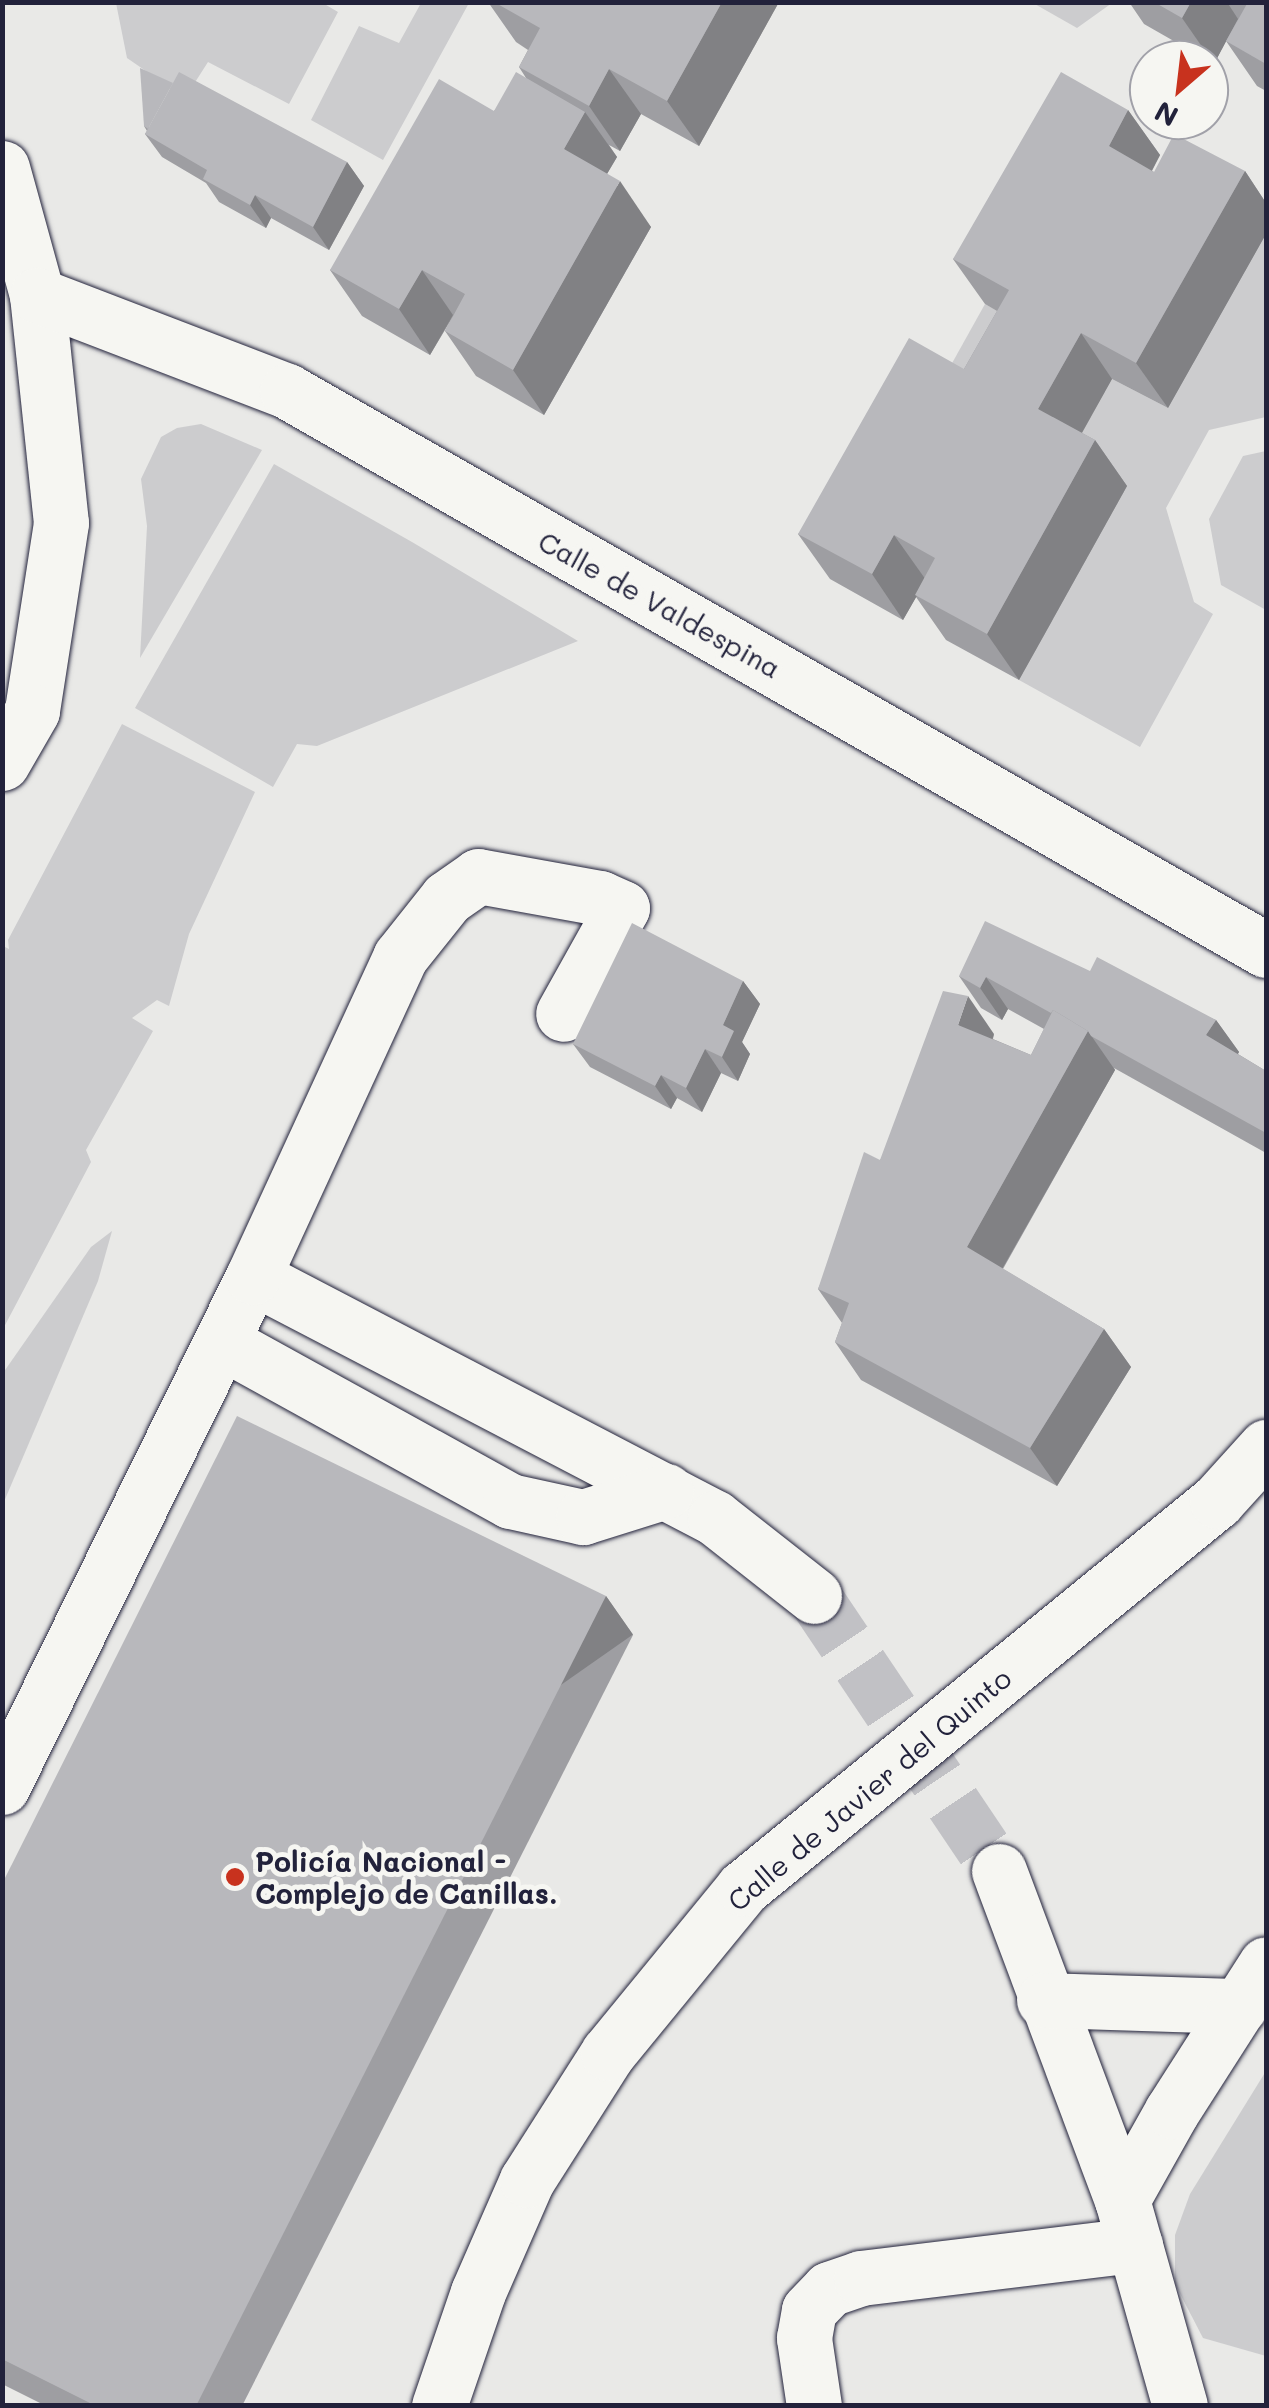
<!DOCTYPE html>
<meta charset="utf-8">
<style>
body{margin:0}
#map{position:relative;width:1269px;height:2408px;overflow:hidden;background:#e9e9e7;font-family:Mali,sans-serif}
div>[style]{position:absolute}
.green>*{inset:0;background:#ccccce}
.minor-tunnel>*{height:55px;margin-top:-27.5px;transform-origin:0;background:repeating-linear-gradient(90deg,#c1c1c5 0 55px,transparent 0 83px)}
.roads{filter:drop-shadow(0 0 2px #22223b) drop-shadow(0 0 2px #22223b)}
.minor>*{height:55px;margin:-27.5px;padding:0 27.5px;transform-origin:27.5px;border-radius:27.5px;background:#f6f6f2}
.wall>*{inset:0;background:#9e9ea2}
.shaded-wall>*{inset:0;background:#818184;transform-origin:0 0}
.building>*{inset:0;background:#b8b8bc}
.dots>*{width:28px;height:28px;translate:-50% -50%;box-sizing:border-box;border:5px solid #f6f6f2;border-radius:50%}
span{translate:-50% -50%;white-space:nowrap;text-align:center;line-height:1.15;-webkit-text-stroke:10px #f6f6f2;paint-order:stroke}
.street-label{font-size:28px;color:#22223b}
.poi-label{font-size:28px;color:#22223b;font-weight:700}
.left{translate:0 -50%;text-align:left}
.frame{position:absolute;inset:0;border:5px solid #22223b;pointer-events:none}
.north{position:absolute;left:1129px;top:40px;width:100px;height:100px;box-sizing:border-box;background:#f6f6f2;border:2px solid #a1a1a9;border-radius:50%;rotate:208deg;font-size:28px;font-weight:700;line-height:40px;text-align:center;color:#22223b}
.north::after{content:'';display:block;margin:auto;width:35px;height:45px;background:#c8321e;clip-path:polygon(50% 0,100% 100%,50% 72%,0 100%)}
</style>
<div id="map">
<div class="green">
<i style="clip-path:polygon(321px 2px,338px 12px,289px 104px,208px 62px,185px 98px,127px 58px,116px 3px)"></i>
<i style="clip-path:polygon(421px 3px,469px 3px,383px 160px,311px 120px,359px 26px,399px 43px)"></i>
<i style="clip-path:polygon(1033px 3px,1112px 3px,1077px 28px)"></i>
<i style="clip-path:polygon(1266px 234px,1266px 417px,1209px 430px,1166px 508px,1194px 602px,1213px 614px,1140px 747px,1019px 680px,1126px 486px,1070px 454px,1112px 379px,1168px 408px)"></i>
<i style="clip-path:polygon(985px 304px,1040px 335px,941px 383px)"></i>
<i style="clip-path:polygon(201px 424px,262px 450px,140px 658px,147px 526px,141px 479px,161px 437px,177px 428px)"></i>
<i style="clip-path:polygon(1266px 451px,1266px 610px,1221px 585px,1209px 519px,1243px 456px)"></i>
<i style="clip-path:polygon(274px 464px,412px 542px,578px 641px,317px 746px,297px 744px,273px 787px,135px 708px)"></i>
<i style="clip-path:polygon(122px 724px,255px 792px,189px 934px,169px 1006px,157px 1000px,132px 1018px,153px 1031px,86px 1150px,91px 1162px,3px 1329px,3px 946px,9px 949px,8px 940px)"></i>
<i style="clip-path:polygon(112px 1231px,98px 1281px,3px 1504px,3px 1373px,91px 1247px)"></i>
<i style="clip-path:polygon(1266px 2071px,1266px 2356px,1203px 2338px,1175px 2284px,1175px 2235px,1190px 2194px)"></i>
</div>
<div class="minor-tunnel">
<i style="left:814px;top:1596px;width:331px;rotate:56.1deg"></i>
</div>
<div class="roads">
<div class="minor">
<i style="left:2px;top:168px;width:132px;rotate:74.6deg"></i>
<i style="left:37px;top:295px;width:229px;rotate:84deg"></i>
<i style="left:61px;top:523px;width:190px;rotate:98.8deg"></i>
<i style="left:32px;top:711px;width:60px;rotate:120deg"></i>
<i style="left:37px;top:295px;width:268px;rotate:21deg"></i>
<i style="left:287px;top:391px;width:1127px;rotate:29.73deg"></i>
<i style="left:253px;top:1277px;width:521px;rotate:27.55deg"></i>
<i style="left:715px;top:1518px;width:126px;rotate:38.2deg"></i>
<i style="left:222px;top:1342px;width:329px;rotate:28.9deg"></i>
<i style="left:510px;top:1501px;width:75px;rotate:12.4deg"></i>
<i style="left:583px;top:1517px;width:87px;rotate:-17.4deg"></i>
<i style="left:2px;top:1787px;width:568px;rotate:-63.8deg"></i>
<i style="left:253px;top:1277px;width:352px;rotate:-65.3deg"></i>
<i style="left:400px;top:957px;width:75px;rotate:-51.5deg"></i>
<i style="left:447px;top:898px;width:38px;rotate:-35deg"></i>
<i style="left:478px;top:876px;width:124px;rotate:10.2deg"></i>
<i style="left:600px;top:898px;width:24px;rotate:24deg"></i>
<i style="left:622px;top:908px;width:121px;rotate:119.1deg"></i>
<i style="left:999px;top:1871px;width:351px;rotate:69.5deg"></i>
<i style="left:1044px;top:2000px;width:196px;rotate:1.8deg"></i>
<i style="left:439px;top:2406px;width:120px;rotate:-71.1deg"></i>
<i style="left:478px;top:2292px;width:122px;rotate:-66.4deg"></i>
<i style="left:527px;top:2180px;width:151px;rotate:-57.5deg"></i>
<i style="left:608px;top:2053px;width:213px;rotate:-50.7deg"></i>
<i style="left:743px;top:1888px;width:612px;rotate:-39.23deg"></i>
<i style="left:1217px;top:1501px;width:73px;rotate:-47.8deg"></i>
<i style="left:814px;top:2406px;width:69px;rotate:-98.4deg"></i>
<i style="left:804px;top:2338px;width:28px;rotate:-80deg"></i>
<i style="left:809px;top:2310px;width:29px;rotate:-46deg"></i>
<i style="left:829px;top:2289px;width:34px;rotate:-19deg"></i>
<i style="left:861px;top:2278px;width:276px;rotate:-6.9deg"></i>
<i style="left:1180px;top:2406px;width:214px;rotate:-105.7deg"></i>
<i style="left:1122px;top:2200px;width:102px;rotate:-60.7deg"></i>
<i style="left:1172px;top:2111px;width:174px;rotate:-57.4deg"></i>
</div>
</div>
<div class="wall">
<i style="clip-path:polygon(488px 2px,779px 2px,699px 146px,641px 114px,620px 151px,609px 145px,617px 157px,607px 174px,651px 227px,544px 415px,476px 376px,445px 331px,454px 315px,430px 355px,362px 316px,330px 270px,494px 111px,526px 78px,519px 67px,528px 50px,516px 42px)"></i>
<i style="clip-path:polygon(1129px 2px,1266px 2px,1266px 91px,1257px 86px,1226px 41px,1214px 64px,1144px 24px)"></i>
<i style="clip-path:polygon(1128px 110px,1160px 155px,1152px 171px,1154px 172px,1245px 171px,1266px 203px,1266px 234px,1168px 408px,1112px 379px,1082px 433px,1095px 440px,1127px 486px,1019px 680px,946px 640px,916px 597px,903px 620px,830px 579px,798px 534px,964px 369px,997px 311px,985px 304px,953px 259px)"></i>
<i style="clip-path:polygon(144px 126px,347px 162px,364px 186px,329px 250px,271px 218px,266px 228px,219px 202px,206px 183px,162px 157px,145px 134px,147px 131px)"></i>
<i style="clip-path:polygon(1090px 971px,1216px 1020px,1239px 1052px,1238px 1054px,1266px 1071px,1266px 1153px,1114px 1068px,1115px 1070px,1003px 1269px,1104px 1329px,1131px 1367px,1057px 1486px,861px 1380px,835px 1342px,842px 1323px,818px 1289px,880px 1160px,994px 1034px,993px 1039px,1031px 1055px,1044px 1029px,1008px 1009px,1002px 1020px,981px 1008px,959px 976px)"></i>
<i style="clip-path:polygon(743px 981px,760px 1004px,742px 1042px,750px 1054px,738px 1081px,721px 1073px,702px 1112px,677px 1098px,671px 1109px,590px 1067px,573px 1044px)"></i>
<i style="clip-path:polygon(606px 1596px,633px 1635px,242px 2406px,46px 2406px,2px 2384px,2px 1884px)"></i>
</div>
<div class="shaded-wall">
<i style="clip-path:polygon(722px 2px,779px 2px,699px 146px,667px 101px)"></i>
<i style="clip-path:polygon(1191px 2px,1227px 2px,1238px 19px,1214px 64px,1182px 18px)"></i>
<i style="clip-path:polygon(609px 69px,641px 114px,620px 151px,589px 106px)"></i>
<i style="clip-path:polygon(1128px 110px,1160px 155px,1141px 191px,1109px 146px)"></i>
<i style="clip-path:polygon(585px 112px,617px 157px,595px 194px,564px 149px)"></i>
<i style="clip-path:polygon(347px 162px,364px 186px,329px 250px,313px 227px)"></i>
<i style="clip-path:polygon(1245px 171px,1266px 203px,1266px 234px,1168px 408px,1136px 363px)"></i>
<i style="clip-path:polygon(620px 181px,651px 227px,544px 415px,513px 370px)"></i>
<i style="clip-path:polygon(255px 195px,271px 218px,266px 228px,250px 205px)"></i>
<i style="clip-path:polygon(422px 270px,453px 315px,430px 355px,399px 309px)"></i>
<i style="clip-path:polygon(1081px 333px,1112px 379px,1070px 454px,1038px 409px)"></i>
<i style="clip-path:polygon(1095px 440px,1127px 486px,1019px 680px,987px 634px)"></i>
<i style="clip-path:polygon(894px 535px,926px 580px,903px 620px,872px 574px)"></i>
<i style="clip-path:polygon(986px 977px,1008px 1009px,1002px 1020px,980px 988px)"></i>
<i style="clip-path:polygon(743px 981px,760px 1004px,742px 1042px,750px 1054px,738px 1081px,722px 1057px,723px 1025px)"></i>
<i style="clip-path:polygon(968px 996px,994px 1034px,985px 1063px,958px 1025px)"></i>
<i style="clip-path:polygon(1216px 1020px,1239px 1052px,1229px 1067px,1206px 1035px)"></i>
<i style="clip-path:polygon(1088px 1031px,1115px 1070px,993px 1285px,967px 1247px)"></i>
<i style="clip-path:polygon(705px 1049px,721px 1073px,702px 1112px,686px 1088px)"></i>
<i style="clip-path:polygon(661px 1075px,677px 1098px,671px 1109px,655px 1086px)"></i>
<i style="clip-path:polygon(1104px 1329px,1131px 1367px,1057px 1486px,1030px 1448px)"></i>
<i style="left:606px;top:1596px;width:47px;height:908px;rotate:55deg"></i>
</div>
<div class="building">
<i style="clip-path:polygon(494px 2px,722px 2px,667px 101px,609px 69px,589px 106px,519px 67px,540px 28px)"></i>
<i style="clip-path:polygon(1154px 2px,1191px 2px,1182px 18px)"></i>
<i style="clip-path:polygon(1248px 2px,1266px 2px,1266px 64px,1226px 41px)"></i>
<i style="clip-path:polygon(140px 68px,173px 83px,148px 129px,144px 126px)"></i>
<i style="clip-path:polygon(179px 72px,347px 162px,313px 227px,255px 195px,250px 205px,203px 179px,207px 170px,145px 134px)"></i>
<i style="clip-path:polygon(516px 72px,585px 112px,564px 149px,620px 181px,513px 370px,445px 331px,465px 294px,422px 270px,399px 309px,330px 270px,439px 79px,494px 111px)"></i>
<i style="clip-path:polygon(1061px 72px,1128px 110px,1109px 146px,1154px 172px,1174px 134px,1245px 171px,1136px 363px,1081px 333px,1038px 409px,1095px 440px,987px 634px,915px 595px,935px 558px,894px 535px,872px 574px,798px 534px,909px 338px,964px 369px,1009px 290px,953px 259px)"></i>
<i style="clip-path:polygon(985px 921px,1090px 971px,1097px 957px,1216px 1020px,1206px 1035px,1266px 1071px,1266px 1133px,1091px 1036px,1088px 1031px,1053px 1010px,1051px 1013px,986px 977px,980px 988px,959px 976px)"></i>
<i style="clip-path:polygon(632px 923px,743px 981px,723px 1025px,734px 1031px,722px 1057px,705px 1049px,686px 1088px,661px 1075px,655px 1086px,573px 1044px)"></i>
<i style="clip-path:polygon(943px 991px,968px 996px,958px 1025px,1031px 1055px,1053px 1010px,1088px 1031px,967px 1247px,1104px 1329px,1030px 1448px,835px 1342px,849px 1303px,818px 1289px,864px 1152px,880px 1160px)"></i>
<i style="clip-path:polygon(237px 1416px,606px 1596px,196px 2406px,96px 2406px,2px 2359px,2px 1884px)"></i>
</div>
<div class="dots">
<i style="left:235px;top:1877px;background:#c8321e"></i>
</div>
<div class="street-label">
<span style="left:660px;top:604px;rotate:29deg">Calle de Valdespina</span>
<span style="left:869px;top:1789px;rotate:-40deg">Calle de Javier del Quinto</span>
</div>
<div class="poi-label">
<span class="left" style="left:255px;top:1877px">Policía Nacional -<br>Complejo de Canillas.</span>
</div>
<div class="frame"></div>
<div class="north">N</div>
</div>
